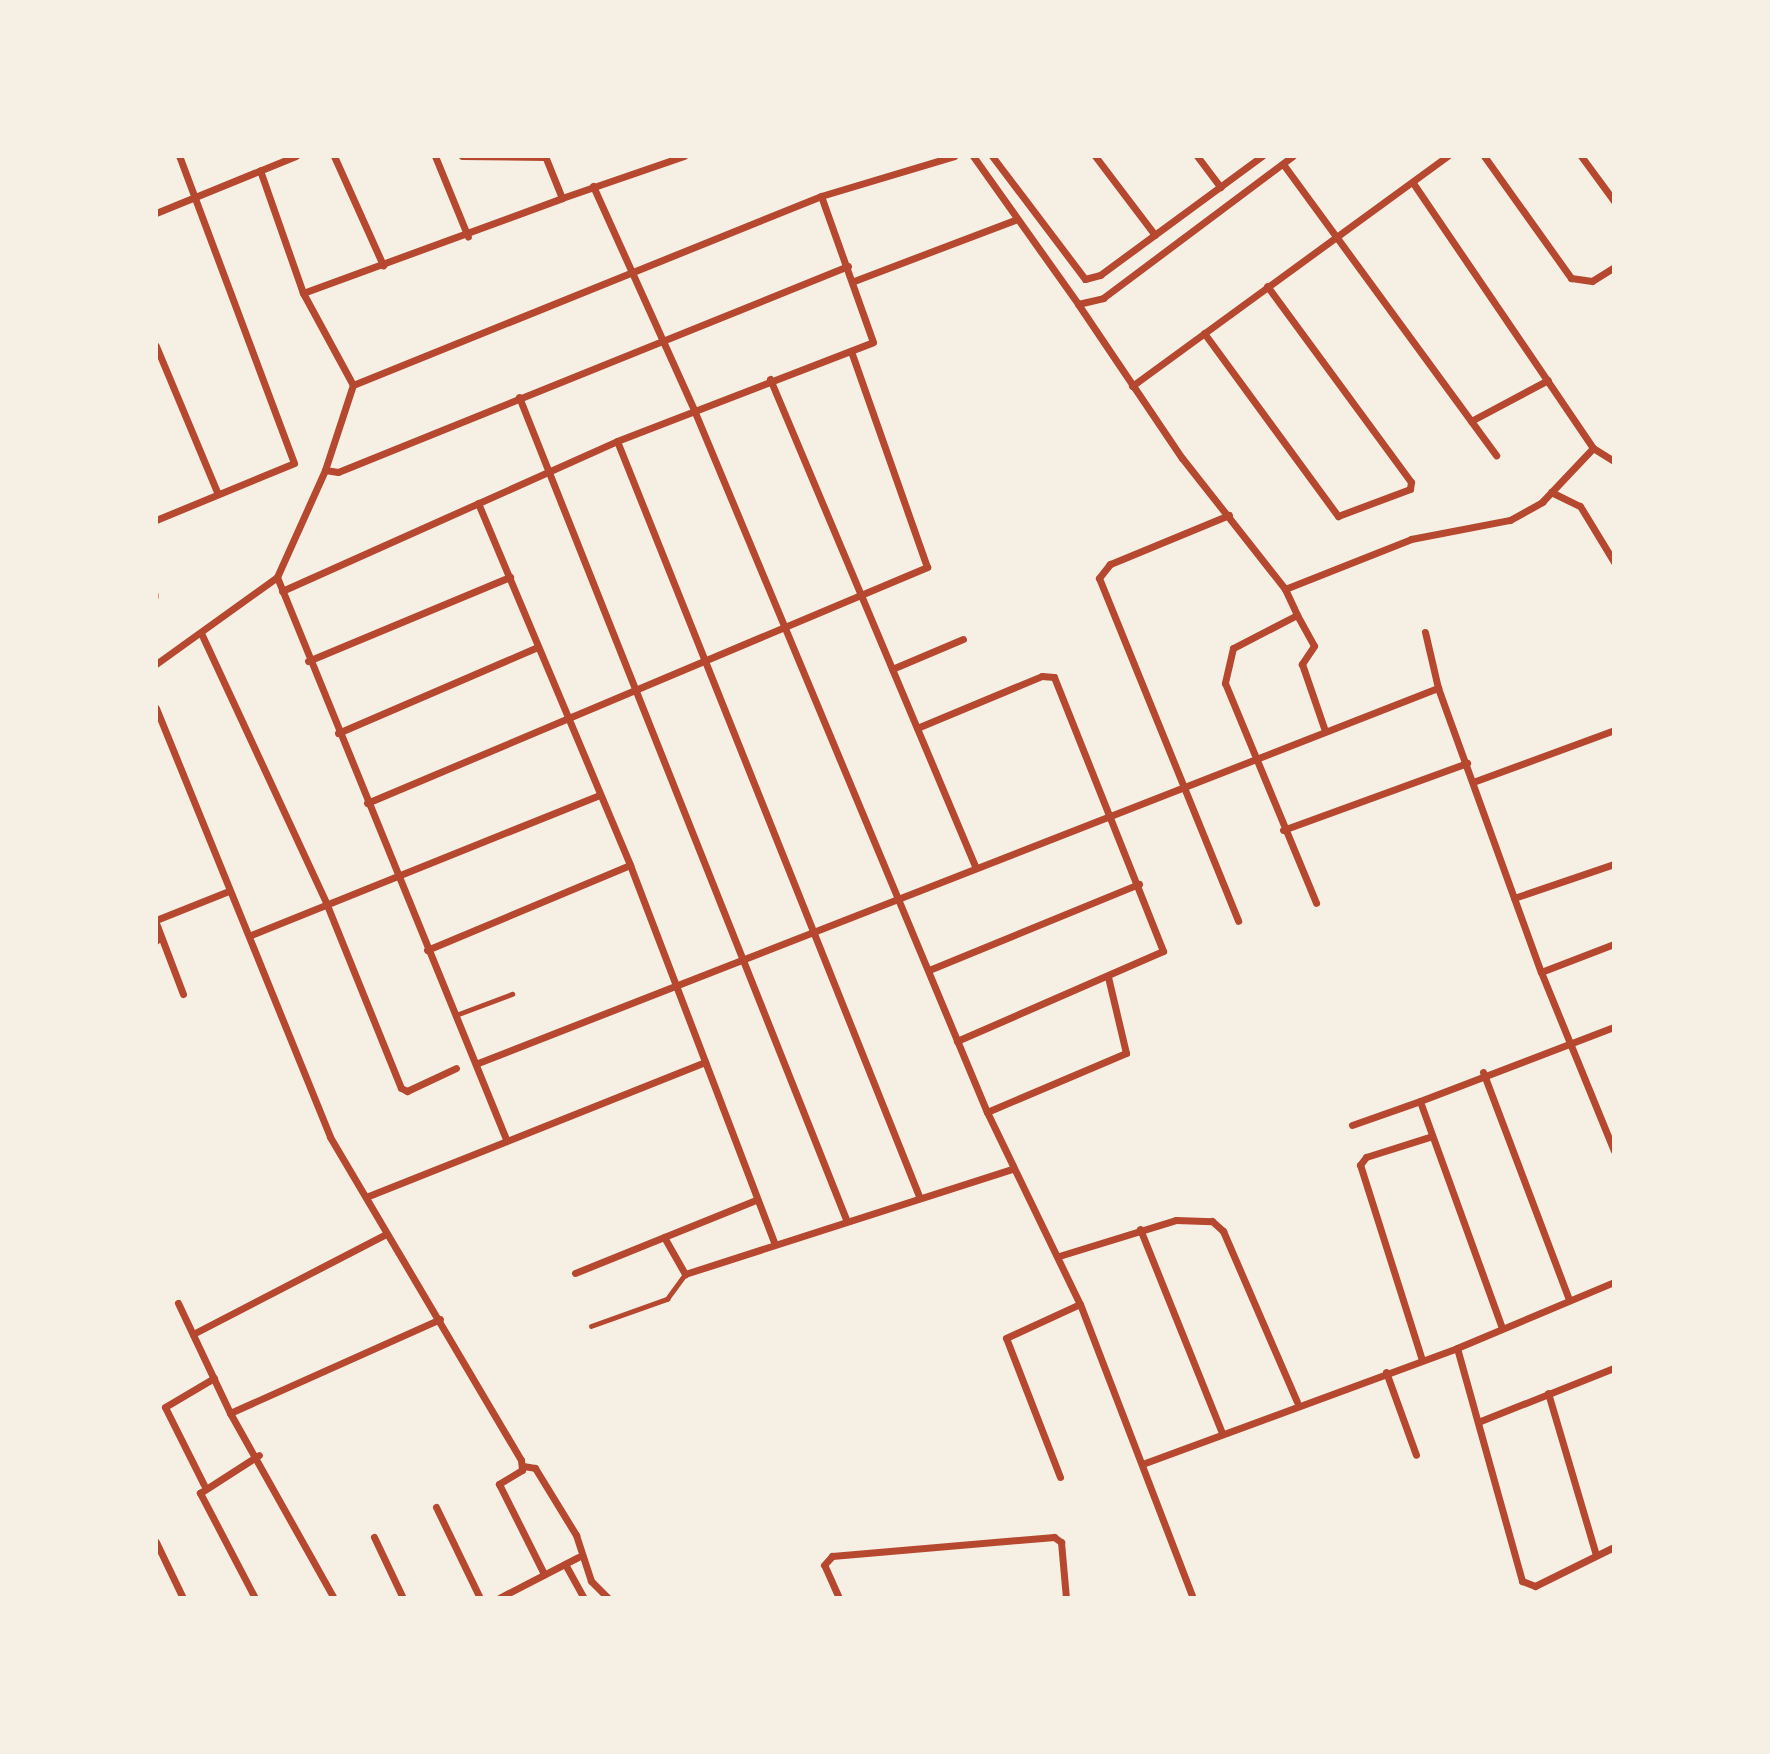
<!DOCTYPE html>
<style>
body{margin:0}
#map{position:relative;width:1770px;height:1754px;overflow:hidden;background:#f6efe4;font-family:"Exo 2",sans-serif}
div>[style]{position:absolute}
.service>*{height:4.5px;margin:-2.25px;padding:0 2.25px;transform-origin:2.25px;border-radius:2.25px;background:#b5482f}
.minor>*{height:7px;margin:-3.5px;padding:0 3.5px;transform-origin:3.5px;border-radius:3.5px;background:#b5482f}
span{translate:-50% -50%;white-space:nowrap;text-align:center;line-height:1.15;-webkit-text-stroke:7px #f6efe4;paint-order:stroke}
.frame{position:absolute;inset:0;border:158px solid #f6efe4;pointer-events:none}
</style>
<div id="map">
<div class="service">
<i style="left:156px;top:594px;width:3px;rotate:90deg"></i>
<i style="left:156px;top:942px;width:6px;rotate:-39deg"></i>
<i style="left:456px;top:1015px;width:60px;rotate:-20.6deg"></i>
<i style="left:591px;top:1326px;width:81px;rotate:-19.6deg"></i>
<i style="left:667px;top:1299px;width:31px;rotate:-54deg"></i>
</div>
<div class="minor">
<i style="left:334px;top:156px;width:120px;rotate:65.8deg"></i>
<i style="left:435px;top:156px;width:87px;rotate:67.8deg"></i>
<i style="left:462px;top:156px;width:83px;rotate:0.7deg"></i>
<i style="left:545px;top:156px;width:45px;rotate:68deg"></i>
<i style="left:562px;top:198px;width:129px;rotate:-19deg"></i>
<i style="left:973px;top:156px;width:181px;rotate:54.6deg"></i>
<i style="left:1078px;top:304px;width:26px;rotate:-13deg"></i>
<i style="left:1103px;top:298px;width:237px;rotate:-36.8deg"></i>
<i style="left:992px;top:156px;width:154px;rotate:52.9deg"></i>
<i style="left:1085px;top:279px;width:16px;rotate:-15deg"></i>
<i style="left:1100px;top:275px;width:201px;rotate:-36.3deg"></i>
<i style="left:1095px;top:156px;width:99px;rotate:52.8deg"></i>
<i style="left:1197px;top:156px;width:39px;rotate:53deg"></i>
<i style="left:1484px;top:156px;width:150px;rotate:54.5deg"></i>
<i style="left:1571px;top:278px;width:21px;rotate:8deg"></i>
<i style="left:1592px;top:281px;width:26px;rotate:-32deg"></i>
<i style="left:1581px;top:156px;width:56px;rotate:53.7deg"></i>
<i style="left:1283px;top:164px;width:361px;rotate:53.8deg"></i>
<i style="left:1413px;top:183px;width:320px;rotate:55.8deg"></i>
<i style="left:1593px;top:448px;width:25px;rotate:32deg"></i>
<i style="left:593px;top:186px;width:246px;rotate:65.7deg"></i>
<i style="left:694px;top:410px;width:761px;rotate:67.35deg"></i>
<i style="left:987px;top:1112px;width:213px;rotate:64.2deg"></i>
<i style="left:1080px;top:1304px;width:315px;rotate:69deg"></i>
<i style="left:156px;top:213px;width:151px;rotate:-22.2deg"></i>
<i style="left:854px;top:281px;width:174px;rotate:-20.8deg"></i>
<i style="left:303px;top:293px;width:276px;rotate:-20.1deg"></i>
<i style="left:1078px;top:304px;width:186px;rotate:56deg"></i>
<i style="left:1182px;top:458px;width:167px;rotate:51.8deg"></i>
<i style="left:1285px;top:589px;width:136px;rotate:-21.6deg"></i>
<i style="left:1411px;top:539px;width:101px;rotate:-10.9deg"></i>
<i style="left:1510px;top:520px;width:37px;rotate:-29deg"></i>
<i style="left:1542px;top:502px;width:74px;rotate:-46.6deg"></i>
<i style="left:1204px;top:333px;width:227px;rotate:53.8deg"></i>
<i style="left:1338px;top:516px;width:77px;rotate:-20.6deg"></i>
<i style="left:1410px;top:489px;width:7px;rotate:-82deg"></i>
<i style="left:1411px;top:482px;width:243px;rotate:-126.3deg"></i>
<i style="left:156px;top:346px;width:160px;rotate:67.3deg"></i>
<i style="left:770px;top:379px;width:528px;rotate:67.17deg"></i>
<i style="left:353px;top:385px;width:505px;rotate:-21.99deg"></i>
<i style="left:821px;top:196px;width:139px;rotate:-16.7deg"></i>
<i style="left:1132px;top:386px;width:390px;rotate:-36.1deg"></i>
<i style="left:519px;top:397px;width:885px;rotate:68.31deg"></i>
<i style="left:1471px;top:421px;width:87px;rotate:-28deg"></i>
<i style="left:617px;top:441px;width:813px;rotate:68.2deg"></i>
<i style="left:325px;top:470px;width:13px;rotate:9deg"></i>
<i style="left:338px;top:472px;width:550px;rotate:-21.99deg"></i>
<i style="left:1551px;top:492px;width:32px;rotate:26deg"></i>
<i style="left:1580px;top:506px;width:66px;rotate:58.7deg"></i>
<i style="left:478px;top:503px;width:393px;rotate:67.2deg"></i>
<i style="left:630px;top:865px;width:406px;rotate:69.1deg"></i>
<i style="left:1229px;top:515px;width:129px;rotate:157.6deg"></i>
<i style="left:1110px;top:564px;width:18px;rotate:128deg"></i>
<i style="left:1099px;top:578px;width:370px;rotate:67.9deg"></i>
<i style="left:156px;top:520px;width:149px;rotate:-22.4deg"></i>
<i style="left:294px;top:463px;width:328px;rotate:-110.5deg"></i>
<i style="left:277px;top:577px;width:607px;rotate:67.83deg"></i>
<i style="left:1285px;top:589px;width:29px;rotate:65deg"></i>
<i style="left:1297px;top:615px;width:72px;rotate:152.7deg"></i>
<i style="left:1233px;top:648px;width:36px;rotate:103deg"></i>
<i style="left:1225px;top:683px;width:238px;rotate:67.5deg"></i>
<i style="left:282px;top:591px;width:367px;rotate:-24.1deg"></i>
<i style="left:617px;top:441px;width:274px;rotate:-21.1deg"></i>
<i style="left:873px;top:342px;width:155px;rotate:-109.6deg"></i>
<i style="left:1297px;top:615px;width:35px;rotate:61deg"></i>
<i style="left:1314px;top:646px;width:22px;rotate:124deg"></i>
<i style="left:1302px;top:664px;width:68px;rotate:71deg"></i>
<i style="left:1425px;top:632px;width:57px;rotate:76.9deg"></i>
<i style="left:1438px;top:688px;width:302px;rotate:70.1deg"></i>
<i style="left:1541px;top:972px;width:193px;rotate:67.8deg"></i>
<i style="left:201px;top:633px;width:300px;rotate:65.1deg"></i>
<i style="left:327px;top:905px;width:197px;rotate:68deg"></i>
<i style="left:401px;top:1088px;width:7px;rotate:27deg"></i>
<i style="left:407px;top:1091px;width:54px;rotate:-25.1deg"></i>
<i style="left:308px;top:661px;width:219px;rotate:-22.6deg"></i>
<i style="left:156px;top:664px;width:149px;rotate:-35.7deg"></i>
<i style="left:277px;top:577px;width:117px;rotate:-65.8deg"></i>
<i style="left:325px;top:470px;width:89px;rotate:-71.8deg"></i>
<i style="left:353px;top:385px;width:105px;rotate:-118.5deg"></i>
<i style="left:303px;top:293px;width:130px;rotate:-109.3deg"></i>
<i style="left:892px;top:669px;width:77px;rotate:-22.9deg"></i>
<i style="left:156px;top:708px;width:463px;rotate:67.9deg"></i>
<i style="left:330px;top:1137px;width:375px;rotate:59.4deg"></i>
<i style="left:521px;top:1460px;width:10px;rotate:84deg"></i>
<i style="left:522px;top:1470px;width:27px;rotate:149deg"></i>
<i style="left:499px;top:1484px;width:101px;rotate:63.4deg"></i>
<i style="left:917px;top:728px;width:135px;rotate:-22.6deg"></i>
<i style="left:1042px;top:676px;width:12px;rotate:5deg"></i>
<i style="left:1054px;top:677px;width:295px;rotate:68.3deg"></i>
<i style="left:1163px;top:951px;width:225px;rotate:156.4deg"></i>
<i style="left:338px;top:733px;width:218px;rotate:-23.3deg"></i>
<i style="left:1473px;top:782px;width:150px;rotate:-20.2deg"></i>
<i style="left:367px;top:803px;width:608px;rotate:-22.85deg"></i>
<i style="left:927px;top:567px;width:229px;rotate:-109.4deg"></i>
<i style="left:1283px;top:830px;width:196px;rotate:-20deg"></i>
<i style="left:1514px;top:898px;width:106px;rotate:-18.8deg"></i>
<i style="left:156px;top:920px;width:79px;rotate:-21.7deg"></i>
<i style="left:156px;top:923px;width:76px;rotate:69.2deg"></i>
<i style="left:251px;top:935px;width:375px;rotate:-21.9deg"></i>
<i style="left:427px;top:950px;width:220px;rotate:-22.7deg"></i>
<i style="left:929px;top:970px;width:227px;rotate:-22.3deg"></i>
<i style="left:1541px;top:972px;width:78px;rotate:-21deg"></i>
<i style="left:478px;top:1063px;width:1031px;rotate:-21.34deg"></i>
<i style="left:1483px;top:1072px;width:244px;rotate:69.3deg"></i>
<i style="left:987px;top:1112px;width:151px;rotate:-23deg"></i>
<i style="left:1126px;top:1053px;width:78px;rotate:-103.3deg"></i>
<i style="left:1352px;top:1125px;width:72px;rotate:-19.4deg"></i>
<i style="left:366px;top:1197px;width:365px;rotate:-21.7deg"></i>
<i style="left:1140px;top:1229px;width:218px;rotate:68.1deg"></i>
<i style="left:664px;top:1237px;width:43px;rotate:60.4deg"></i>
<i style="left:685px;top:1274px;width:343px;rotate:-17.8deg"></i>
<i style="left:1059px;top:1256px;width:122px;rotate:-17.1deg"></i>
<i style="left:1176px;top:1220px;width:36px;rotate:2deg"></i>
<i style="left:1212px;top:1221px;width:15px;rotate:42deg"></i>
<i style="left:1223px;top:1231px;width:186px;rotate:66.6deg"></i>
<i style="left:575px;top:1273px;width:195px;rotate:-22deg"></i>
<i style="left:178px;top:1303px;width:122px;rotate:64.7deg"></i>
<i style="left:230px;top:1413px;width:212px;rotate:60.7deg"></i>
<i style="left:1502px;top:1328px;width:241px;rotate:-109.9deg"></i>
<i style="left:1420px;top:1101px;width:208px;rotate:-20.9deg"></i>
<i style="left:193px;top:1334px;width:215px;rotate:-27.4deg"></i>
<i style="left:1457px;top:1348px;width:242px;rotate:74.4deg"></i>
<i style="left:1522px;top:1581px;width:14px;rotate:21deg"></i>
<i style="left:1535px;top:1586px;width:88px;rotate:-26.3deg"></i>
<i style="left:1422px;top:1360px;width:205px;rotate:-107.6deg"></i>
<i style="left:1360px;top:1165px;width:10px;rotate:-53deg"></i>
<i style="left:1366px;top:1157px;width:66px;rotate:-17.6deg"></i>
<i style="left:1386px;top:1372px;width:88px;rotate:70.1deg"></i>
<i style="left:1548px;top:1393px;width:169px;rotate:73.5deg"></i>
<i style="left:230px;top:1413px;width:230px;rotate:-24.1deg"></i>
<i style="left:1478px;top:1422px;width:146px;rotate:-21.7deg"></i>
<i style="left:1145px;top:1463px;width:333px;rotate:-20.2deg"></i>
<i style="left:1457px;top:1348px;width:170px;rotate:-22.8deg"></i>
<i style="left:523px;top:1466px;width:12px;rotate:9deg"></i>
<i style="left:535px;top:1468px;width:79px;rotate:58.5deg"></i>
<i style="left:576px;top:1535px;width:48px;rotate:71.9deg"></i>
<i style="left:591px;top:1581px;width:24px;rotate:45deg"></i>
<i style="left:1060px;top:1477px;width:149px;rotate:-111.2deg"></i>
<i style="left:1006px;top:1338px;width:81px;rotate:-24.7deg"></i>
<i style="left:204px;top:1485px;width:87px;rotate:-116.6deg"></i>
<i style="left:165px;top:1407px;width:57px;rotate:-30.6deg"></i>
<i style="left:436px;top:1507px;width:101px;rotate:64.2deg"></i>
<i style="left:374px;top:1537px;width:68px;rotate:64.6deg"></i>
<i style="left:156px;top:1542px;width:62px;rotate:64.3deg"></i>
<i style="left:565px;top:1564px;width:39px;rotate:61deg"></i>
<i style="left:255px;top:1598px;width:119px;rotate:-117.6deg"></i>
<i style="left:200px;top:1493px;width:70px;rotate:-32.8deg"></i>
<i style="left:499px;top:1598px;width:89px;rotate:-27.4deg"></i>
<i style="left:839px;top:1598px;width:36px;rotate:-114deg"></i>
<i style="left:824px;top:1565px;width:12px;rotate:-48deg"></i>
<i style="left:832px;top:1556px;width:223px;rotate:-4.9deg"></i>
<i style="left:1054px;top:1537px;width:9px;rotate:36deg"></i>
<i style="left:1061px;top:1542px;width:56px;rotate:84.9deg"></i>
</div>
<div class="frame"></div>
</div>
